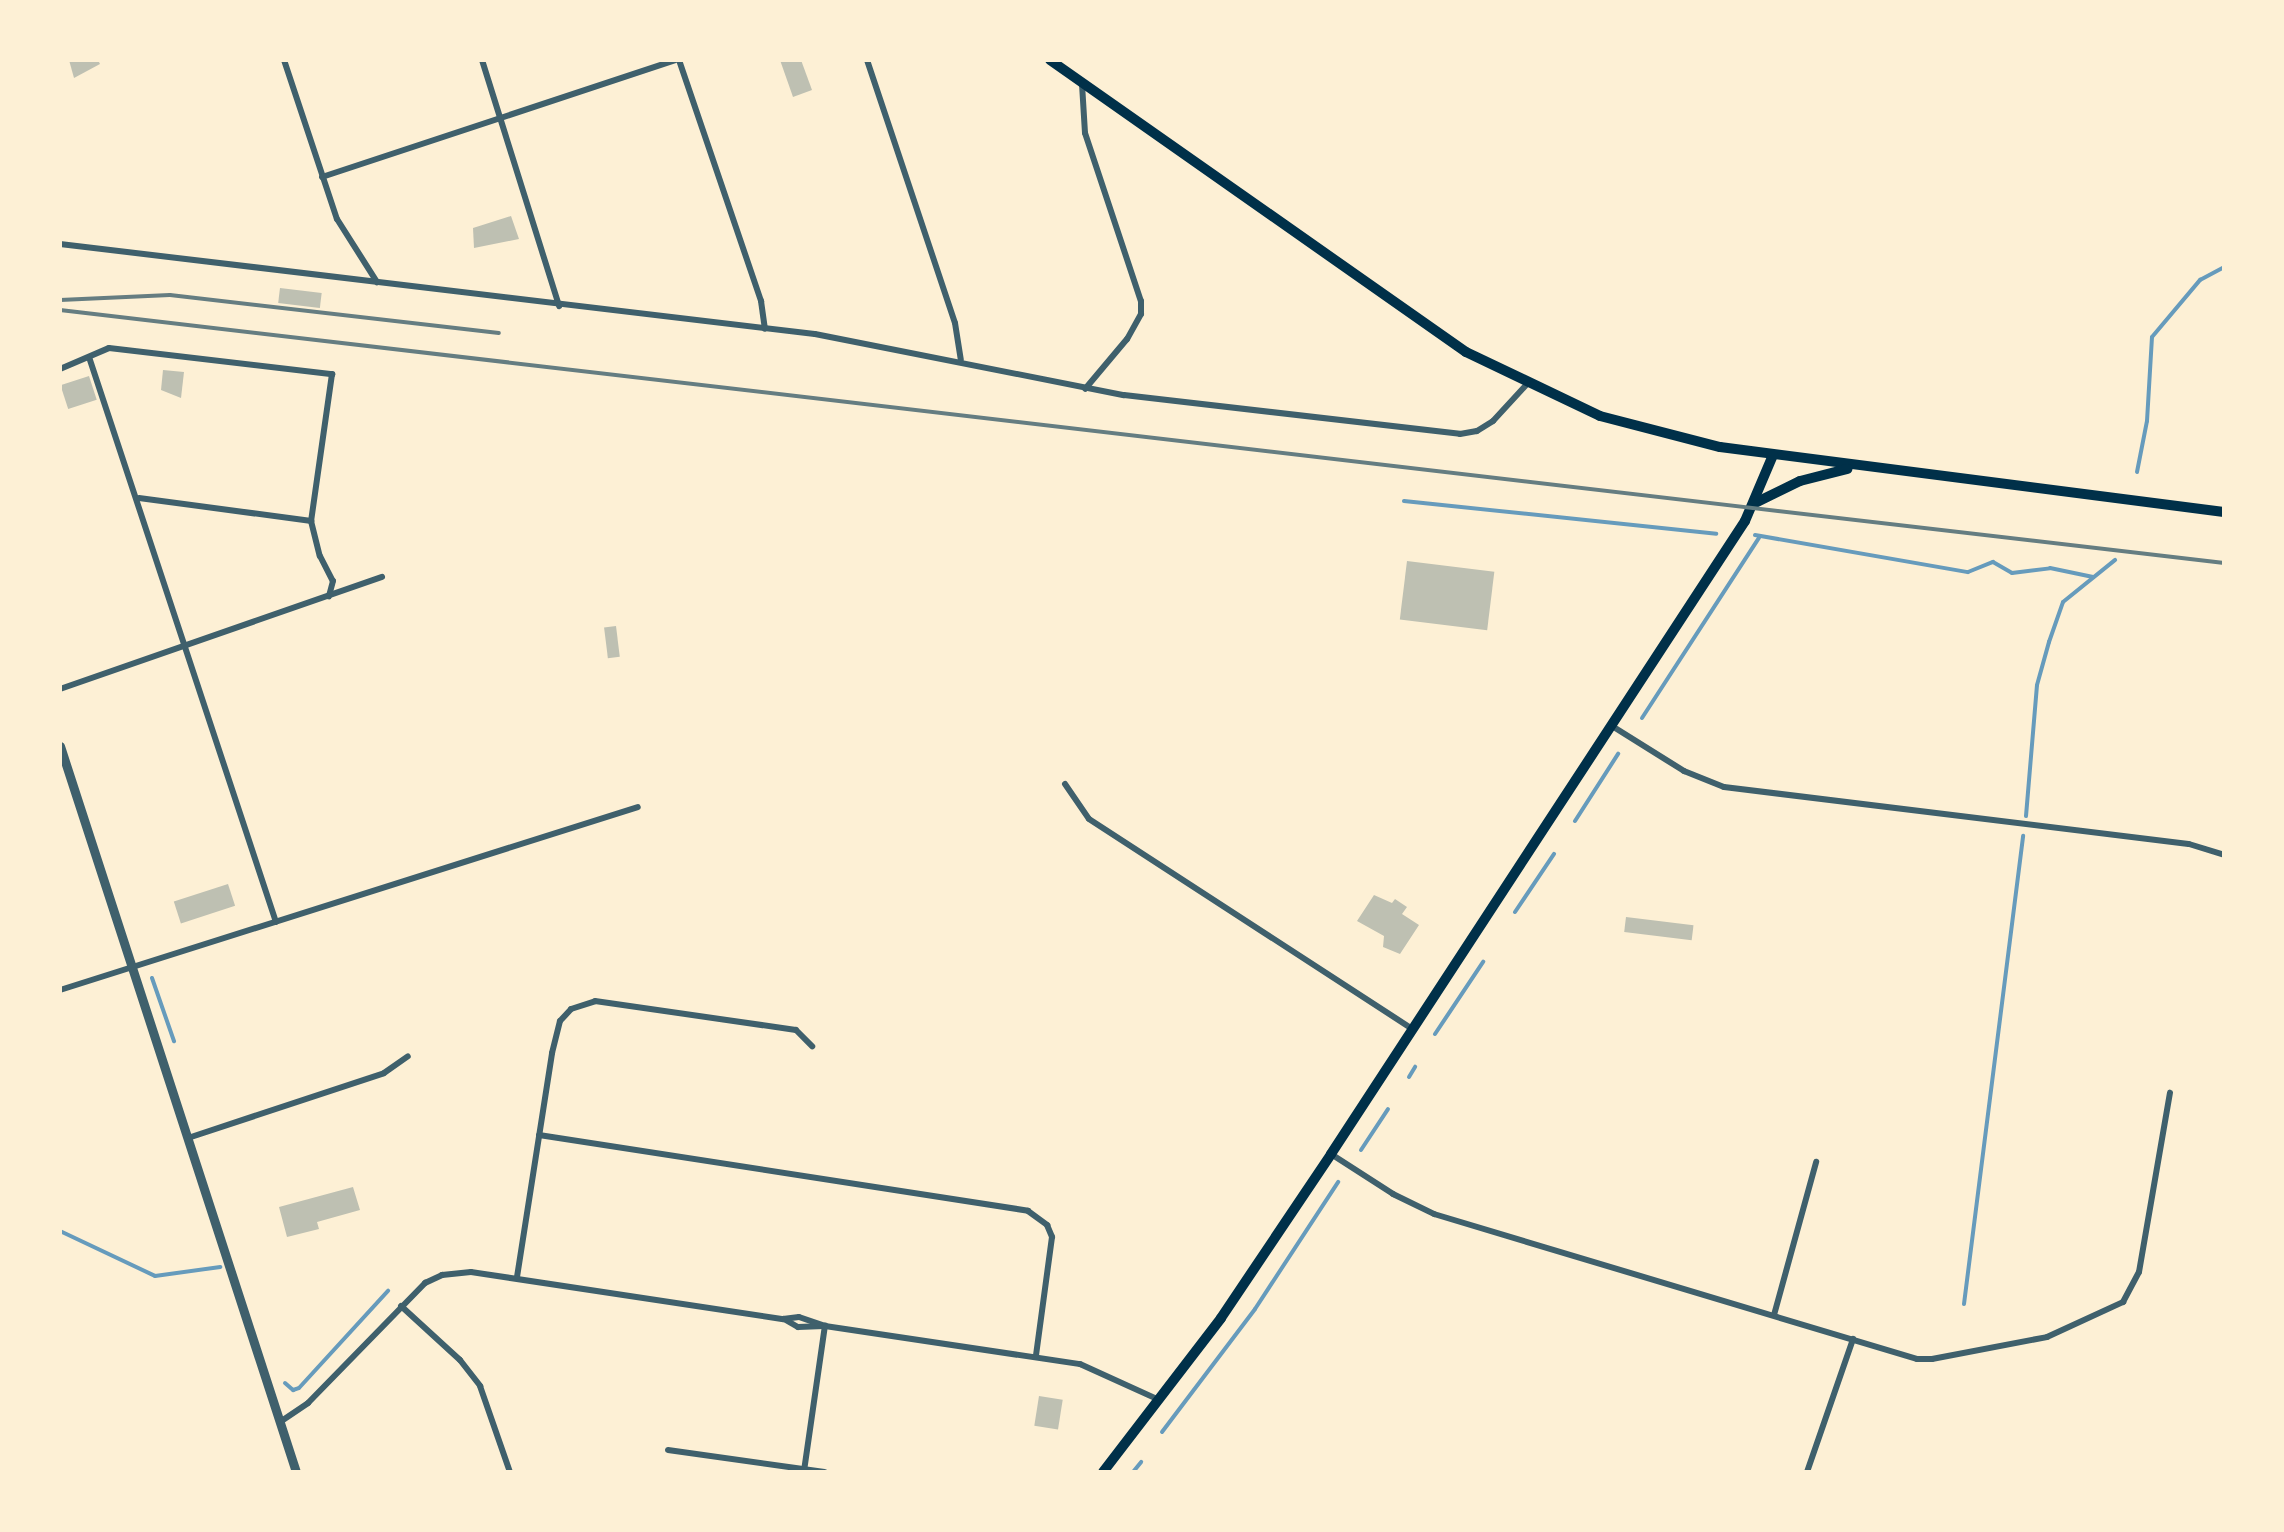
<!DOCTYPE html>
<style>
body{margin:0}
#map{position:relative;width:2284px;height:1532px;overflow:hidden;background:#fdf0d5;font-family:"Asap Condensed",sans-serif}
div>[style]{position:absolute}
.stream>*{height:4px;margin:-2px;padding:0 2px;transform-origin:2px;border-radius:2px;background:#669bbc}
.building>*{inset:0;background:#bec0b2;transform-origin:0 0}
.minor>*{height:6px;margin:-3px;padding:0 3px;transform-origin:3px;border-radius:3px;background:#3f606c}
.tertiary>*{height:9px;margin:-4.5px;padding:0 4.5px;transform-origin:4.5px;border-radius:4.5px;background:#3f606c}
.secondary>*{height:10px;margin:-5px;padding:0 5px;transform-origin:5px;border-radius:5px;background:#003049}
.rail>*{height:4px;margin:-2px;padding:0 2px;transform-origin:2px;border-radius:2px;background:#657d81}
span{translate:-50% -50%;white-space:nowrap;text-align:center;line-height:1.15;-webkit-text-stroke:8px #fdf0d5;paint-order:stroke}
.frame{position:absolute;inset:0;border:62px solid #fdf0d5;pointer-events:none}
</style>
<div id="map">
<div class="stream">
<i style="left:2137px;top:472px;width:52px;rotate:-78.9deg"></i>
<i style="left:2147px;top:421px;width:84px;rotate:-86.6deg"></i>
<i style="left:2152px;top:337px;width:75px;rotate:-49.9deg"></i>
<i style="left:2200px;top:280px;width:27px;rotate:-28deg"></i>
<i style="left:1404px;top:501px;width:314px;rotate:6deg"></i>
<i style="left:1755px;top:535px;width:216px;rotate:9.9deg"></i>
<i style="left:1968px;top:572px;width:27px;rotate:-22deg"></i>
<i style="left:1993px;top:562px;width:22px;rotate:30deg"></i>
<i style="left:2012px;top:573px;width:38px;rotate:-7deg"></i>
<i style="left:2050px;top:568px;width:44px;rotate:11.8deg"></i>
<i style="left:1642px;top:718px;width:215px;rotate:-57deg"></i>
<i style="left:2026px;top:816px;width:131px;rotate:-85.2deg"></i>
<i style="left:2037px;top:685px;width:45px;rotate:-74.4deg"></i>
<i style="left:2049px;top:642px;width:42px;rotate:-70.7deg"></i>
<i style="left:2063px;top:602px;width:67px;rotate:-38.9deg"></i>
<i style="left:1575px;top:821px;width:80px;rotate:-57.3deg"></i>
<i style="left:1515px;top:912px;width:70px;rotate:-56.1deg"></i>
<i style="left:152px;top:978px;width:67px;rotate:70.8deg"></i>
<i style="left:1435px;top:1034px;width:87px;rotate:-56.3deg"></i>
<i style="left:1409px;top:1077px;width:12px;rotate:-59deg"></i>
<i style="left:1361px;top:1150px;width:49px;rotate:-56.6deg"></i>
<i style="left:60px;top:1231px;width:105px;rotate:25.3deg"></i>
<i style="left:155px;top:1276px;width:66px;rotate:-7.9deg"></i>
<i style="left:1964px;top:1304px;width:472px;rotate:-82.8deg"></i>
<i style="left:285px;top:1383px;width:11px;rotate:41deg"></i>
<i style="left:293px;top:1390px;width:6px;rotate:-18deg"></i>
<i style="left:299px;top:1388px;width:132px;rotate:-47.5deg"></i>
<i style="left:1162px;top:1432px;width:154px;rotate:-52.9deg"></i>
<i style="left:1255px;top:1309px;width:152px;rotate:-56.8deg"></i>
<i style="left:1133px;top:1472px;width:13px;rotate:-51deg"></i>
</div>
<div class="building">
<i style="clip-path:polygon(69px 60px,98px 60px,100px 64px,74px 78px)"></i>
<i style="clip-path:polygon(780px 60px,801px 60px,812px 90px,793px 97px)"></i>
<i style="clip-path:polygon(511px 216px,519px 239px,474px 248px,473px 228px)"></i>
<i style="left:280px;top:288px;width:42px;height:15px;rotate:7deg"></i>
<i style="clip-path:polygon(163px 370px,184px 372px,181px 398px,161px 390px)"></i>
<i style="left:89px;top:376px;width:25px;height:30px;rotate:72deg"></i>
<i style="left:1407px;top:561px;width:88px;height:59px;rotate:7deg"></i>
<i style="left:616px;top:626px;width:31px;height:12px;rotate:83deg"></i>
<i style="left:228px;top:884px;width:23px;height:57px;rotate:72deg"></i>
<i style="clip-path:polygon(1374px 895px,1392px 903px,1395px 899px,1407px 907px,1402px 914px,1419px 925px,1400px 954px,1383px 947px,1384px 936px,1357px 921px)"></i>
<i style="left:1626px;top:917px;width:68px;height:15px;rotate:7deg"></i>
<i style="clip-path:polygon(353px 1187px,360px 1210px,317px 1222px,319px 1229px,287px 1237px,279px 1207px)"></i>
<i style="left:1039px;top:1396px;width:24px;height:30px;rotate:9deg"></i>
</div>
<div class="minor">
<i style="left:284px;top:60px;width:168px;rotate:71.6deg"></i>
<i style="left:337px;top:219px;width:75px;rotate:57.6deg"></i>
<i style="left:482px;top:60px;width:258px;rotate:72.6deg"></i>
<i style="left:679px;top:60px;width:255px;rotate:71.2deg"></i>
<i style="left:761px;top:301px;width:28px;rotate:82deg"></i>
<i style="left:867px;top:60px;width:277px;rotate:71.5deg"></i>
<i style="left:955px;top:323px;width:37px;rotate:81deg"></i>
<i style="left:1082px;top:84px;width:49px;rotate:86.5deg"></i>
<i style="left:1085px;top:133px;width:177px;rotate:71.6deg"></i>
<i style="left:1141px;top:301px;width:13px;rotate:90deg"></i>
<i style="left:1141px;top:314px;width:29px;rotate:119deg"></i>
<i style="left:1127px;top:339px;width:65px;rotate:130deg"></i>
<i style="left:322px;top:177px;width:372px;rotate:-18.3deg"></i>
<i style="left:60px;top:244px;width:760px;rotate:6.8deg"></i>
<i style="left:815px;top:334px;width:315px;rotate:11.2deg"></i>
<i style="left:1124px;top:395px;width:338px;rotate:6.6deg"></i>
<i style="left:1460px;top:434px;width:17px;rotate:-10deg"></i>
<i style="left:1477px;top:431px;width:19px;rotate:-32deg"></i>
<i style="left:1493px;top:421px;width:50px;rotate:-47.4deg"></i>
<i style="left:89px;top:357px;width:595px;rotate:71.69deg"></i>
<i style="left:60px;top:369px;width:53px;rotate:-23.2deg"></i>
<i style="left:109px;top:348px;width:225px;rotate:6.7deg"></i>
<i style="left:332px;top:374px;width:148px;rotate:98.1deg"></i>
<i style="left:311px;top:521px;width:36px;rotate:76deg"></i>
<i style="left:320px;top:556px;width:28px;rotate:63deg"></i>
<i style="left:333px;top:581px;width:16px;rotate:105deg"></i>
<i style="left:139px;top:498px;width:174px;rotate:7.6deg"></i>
<i style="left:60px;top:689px;width:341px;rotate:-19.2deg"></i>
<i style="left:1612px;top:726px;width:85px;rotate:32deg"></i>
<i style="left:1684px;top:771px;width:43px;rotate:21.8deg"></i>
<i style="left:1724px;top:787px;width:468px;rotate:7deg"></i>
<i style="left:2189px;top:844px;width:37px;rotate:17deg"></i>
<i style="left:1065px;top:784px;width:42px;rotate:55.6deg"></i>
<i style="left:1089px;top:819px;width:385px;rotate:33deg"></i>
<i style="left:60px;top:990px;width:606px;rotate:-17.57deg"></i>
<i style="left:539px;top:1135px;width:495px;rotate:8.8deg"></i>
<i style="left:1028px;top:1211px;width:24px;rotate:36deg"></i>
<i style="left:1047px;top:1225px;width:13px;rotate:67deg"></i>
<i style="left:1052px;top:1237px;width:120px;rotate:97.7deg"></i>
<i style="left:188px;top:1138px;width:206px;rotate:-18.3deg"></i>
<i style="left:384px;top:1073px;width:29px;rotate:-35deg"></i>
<i style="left:1331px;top:1154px;width:74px;rotate:32.8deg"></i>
<i style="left:1393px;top:1194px;width:46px;rotate:26deg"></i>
<i style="left:1434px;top:1214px;width:504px;rotate:16.71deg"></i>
<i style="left:1917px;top:1359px;width:15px"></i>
<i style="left:1932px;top:1359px;width:117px;rotate:-10.8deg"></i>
<i style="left:2047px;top:1337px;width:84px;rotate:-24.7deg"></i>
<i style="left:2123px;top:1302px;width:34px;rotate:-62deg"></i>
<i style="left:2139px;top:1272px;width:182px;rotate:-80.2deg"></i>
<i style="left:517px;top:1277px;width:227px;rotate:-81.1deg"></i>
<i style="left:552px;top:1053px;width:33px;rotate:-76deg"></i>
<i style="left:560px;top:1021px;width:16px;rotate:-47deg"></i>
<i style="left:571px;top:1009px;width:25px;rotate:-18deg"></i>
<i style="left:595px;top:1001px;width:203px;rotate:8.2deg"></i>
<i style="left:796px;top:1030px;width:23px;rotate:45deg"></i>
<i style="left:401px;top:1306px;width:80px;rotate:42.5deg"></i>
<i style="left:460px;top:1360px;width:33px;rotate:52deg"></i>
<i style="left:480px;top:1386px;width:91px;rotate:70.8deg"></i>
<i style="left:1774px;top:1315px;width:159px;rotate:-74.6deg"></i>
<i style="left:784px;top:1319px;width:16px;rotate:30deg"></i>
<i style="left:798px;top:1327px;width:26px;rotate:-2deg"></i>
<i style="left:280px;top:1422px;width:34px;rotate:-34deg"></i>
<i style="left:308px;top:1403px;width:168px;rotate:-45.7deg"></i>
<i style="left:425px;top:1283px;width:19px;rotate:-25deg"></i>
<i style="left:442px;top:1275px;width:29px;rotate:-6deg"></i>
<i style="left:471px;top:1272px;width:316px;rotate:8.6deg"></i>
<i style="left:783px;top:1319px;width:16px;rotate:-7deg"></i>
<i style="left:799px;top:1317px;width:28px;rotate:19deg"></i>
<i style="left:825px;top:1326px;width:258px;rotate:8.5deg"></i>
<i style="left:1080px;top:1364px;width:85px;rotate:24.4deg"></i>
<i style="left:668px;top:1450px;width:158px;rotate:8deg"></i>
<i style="left:804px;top:1471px;width:147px;rotate:-81.8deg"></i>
<i style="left:1807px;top:1472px;width:141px;rotate:-70.9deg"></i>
</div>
<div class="tertiary">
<i style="left:60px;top:746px;width:763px;rotate:71.99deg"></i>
</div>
<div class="secondary">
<i style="left:1050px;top:60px;width:508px;rotate:35.07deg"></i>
<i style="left:1466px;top:352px;width:148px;rotate:25.5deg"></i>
<i style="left:1600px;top:416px;width:124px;rotate:14.5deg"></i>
<i style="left:1720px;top:447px;width:508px;rotate:7.35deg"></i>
<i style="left:1755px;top:503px;width:50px;rotate:-26.1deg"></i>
<i style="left:1800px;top:481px;width:49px;rotate:-14.3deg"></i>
<i style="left:1103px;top:1472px;width:194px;rotate:-52.5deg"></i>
<i style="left:1221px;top:1318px;width:197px;rotate:-56.1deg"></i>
<i style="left:1331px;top:1154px;width:756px;rotate:-56.81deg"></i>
<i style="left:1745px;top:521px;width:72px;rotate:-67deg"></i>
</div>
<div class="rail">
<i style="left:60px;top:300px;width:110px;rotate:-2.6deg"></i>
<i style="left:170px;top:295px;width:331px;rotate:6.6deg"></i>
<i style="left:60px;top:310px;width:2179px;rotate:6.67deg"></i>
</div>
<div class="frame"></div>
</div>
